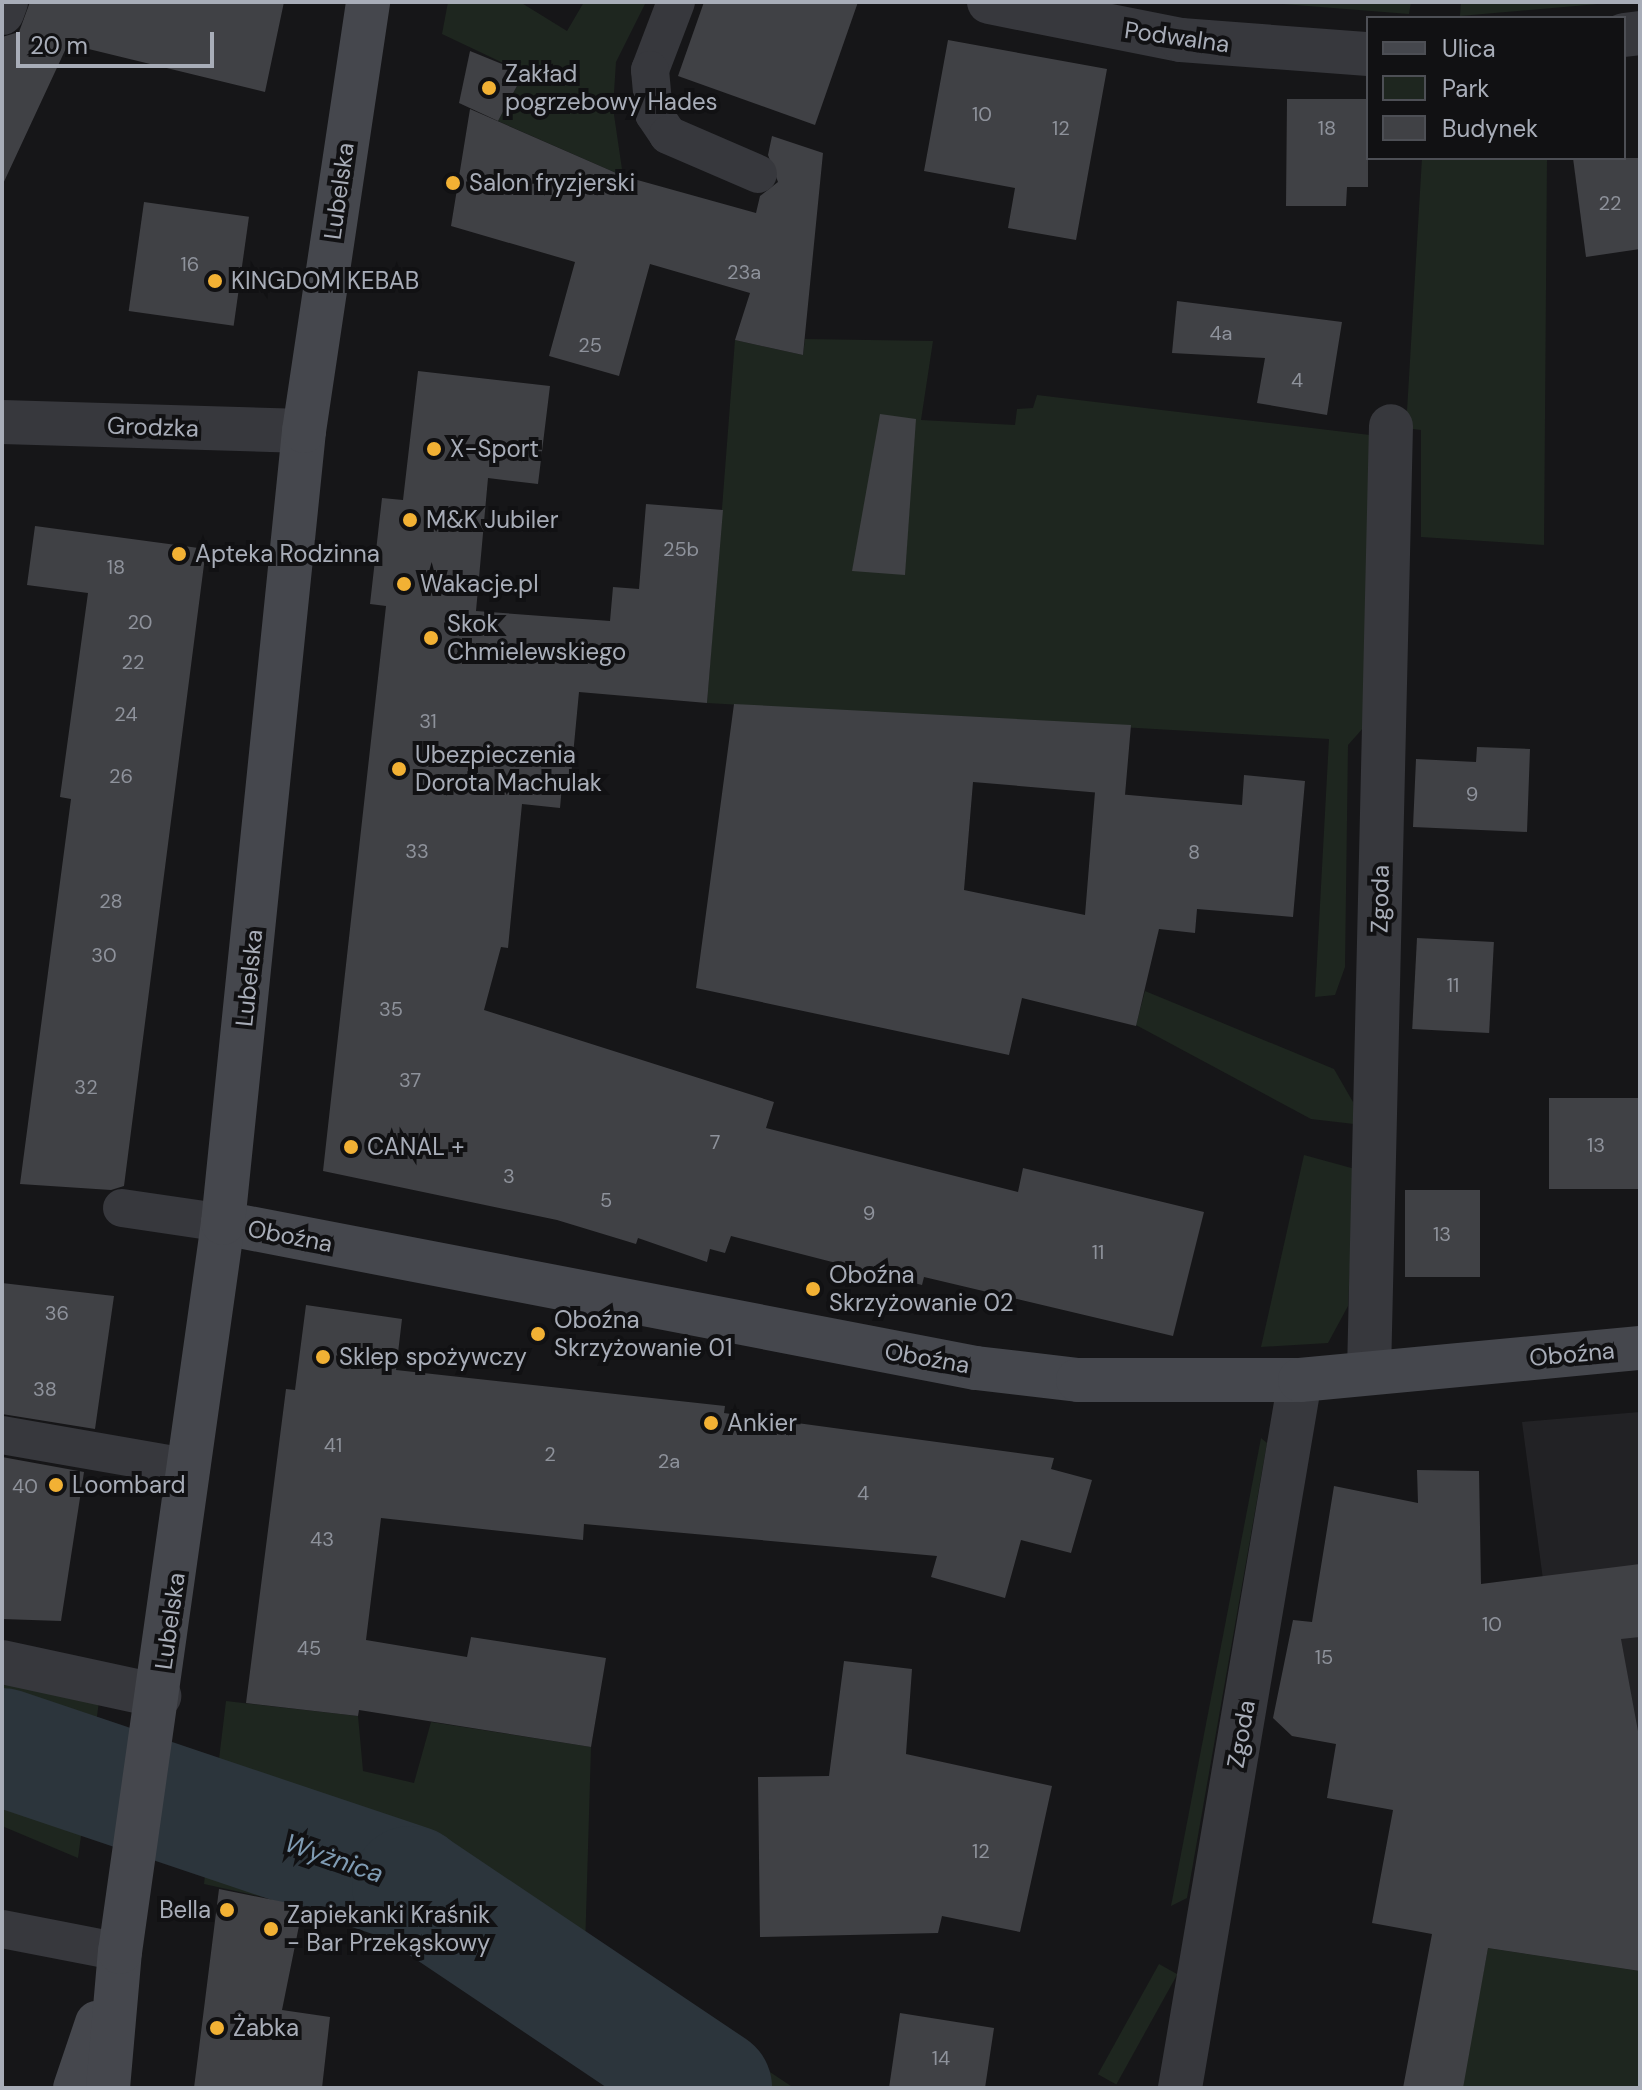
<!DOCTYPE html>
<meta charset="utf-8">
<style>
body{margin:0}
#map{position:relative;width:1642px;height:2090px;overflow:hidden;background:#161618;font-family:"DM Sans",sans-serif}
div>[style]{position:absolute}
.built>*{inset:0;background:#222225}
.green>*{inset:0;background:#1e261f;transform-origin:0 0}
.river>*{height:118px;margin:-59px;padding:0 59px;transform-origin:59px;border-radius:59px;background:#2c353c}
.building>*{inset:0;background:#404145;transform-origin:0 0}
.lane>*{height:38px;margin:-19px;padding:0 19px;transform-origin:19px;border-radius:19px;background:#37383d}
.street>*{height:44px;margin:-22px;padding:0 22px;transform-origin:22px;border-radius:22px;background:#37383d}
.secondary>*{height:44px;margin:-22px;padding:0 22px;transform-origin:22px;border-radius:22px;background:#45474d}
.dots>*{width:22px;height:22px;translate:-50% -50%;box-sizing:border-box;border:4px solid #111113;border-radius:50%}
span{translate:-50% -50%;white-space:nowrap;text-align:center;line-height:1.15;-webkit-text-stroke:8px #111113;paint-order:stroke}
.number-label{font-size:20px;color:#8e929b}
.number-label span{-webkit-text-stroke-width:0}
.street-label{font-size:24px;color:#a8adb8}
.poi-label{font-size:24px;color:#a8adb8}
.left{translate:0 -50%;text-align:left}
.right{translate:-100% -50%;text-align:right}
.water-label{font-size:26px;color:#7f9bb3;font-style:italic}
.frame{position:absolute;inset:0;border:4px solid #a8adb8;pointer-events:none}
.legend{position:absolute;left:1366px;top:16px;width:260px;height:144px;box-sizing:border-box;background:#111113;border:2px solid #4d4f55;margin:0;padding:10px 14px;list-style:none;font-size:24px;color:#a8adb8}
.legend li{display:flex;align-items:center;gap:16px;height:40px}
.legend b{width:40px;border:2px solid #4d4f55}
.scale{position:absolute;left:16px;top:32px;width:198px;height:36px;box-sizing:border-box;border:4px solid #a8adb8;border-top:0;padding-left:10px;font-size:24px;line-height:28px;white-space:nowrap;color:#a8adb8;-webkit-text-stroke:6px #111113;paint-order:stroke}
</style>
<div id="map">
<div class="built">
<i style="clip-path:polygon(1640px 1412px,1640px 1971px,1488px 1948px,1552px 1647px,1522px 1422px)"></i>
</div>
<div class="green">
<i style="clip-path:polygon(448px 2px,520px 2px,567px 31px,584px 2px,646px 2px,616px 62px,613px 108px,623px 176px,498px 121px,524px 73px,442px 34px)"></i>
<i style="clip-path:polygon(1256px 2px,1411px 2px,1409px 14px)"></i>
<i style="clip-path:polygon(1461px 2px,1621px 2px,1460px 16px)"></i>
<i style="clip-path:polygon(1422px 158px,1547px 158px,1544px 545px,1421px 537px,1421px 430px,1406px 428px)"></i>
<i style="clip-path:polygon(805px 339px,933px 341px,921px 420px,1015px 425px,1017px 409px,1033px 408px,1037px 395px,1370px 435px,1364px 727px,1348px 745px,1345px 967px,1335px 995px,1315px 997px,1329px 739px,707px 703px,735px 340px,803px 355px)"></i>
<i style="clip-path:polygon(1145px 991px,1334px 1069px,1353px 1102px,1354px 1124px,1311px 1119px,1136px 1025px)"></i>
<i style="clip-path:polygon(1304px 1155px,1355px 1169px,1348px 1306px,1328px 1343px,1261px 1347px)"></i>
<i style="clip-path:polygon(1261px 1438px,1267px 1443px,1187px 1898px,1171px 1906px)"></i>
<i style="clip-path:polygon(2px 1676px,100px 1694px,78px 1858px,2px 1826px)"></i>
<i style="clip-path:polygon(226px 1701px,358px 1716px,363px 1771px,414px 1783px,431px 1722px,591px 1747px,585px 1950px,794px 2088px,633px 2088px,372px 1921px,204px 1884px)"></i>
<i style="clip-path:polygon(1488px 1948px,1640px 1971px,1640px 2088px,1461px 2088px)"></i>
<i style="left:1159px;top:1964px;width:21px;height:126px;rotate:29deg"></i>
</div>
<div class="river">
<i style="left:2px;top:1747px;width:432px;rotate:18.6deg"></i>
<i style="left:411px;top:1885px;width:364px;rotate:33.9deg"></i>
</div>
<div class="building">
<i style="clip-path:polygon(30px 2px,284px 2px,265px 92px,68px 44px,2px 186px,2px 37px,19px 32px)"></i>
<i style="clip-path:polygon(704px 2px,858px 2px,815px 125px,678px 76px)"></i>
<i style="clip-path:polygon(948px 40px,1107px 69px,1076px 240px,1008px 228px,1015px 188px,924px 171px)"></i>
<i style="clip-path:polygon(470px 51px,524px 73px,498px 121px,459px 103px)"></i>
<i style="clip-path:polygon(1287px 99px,1368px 99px,1368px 187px,1347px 187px,1346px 206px,1286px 206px)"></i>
<i style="clip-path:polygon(470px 109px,623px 176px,756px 213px,760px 196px,778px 182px,768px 155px,772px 136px,823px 153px,803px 355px,735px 340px,750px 293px,650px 264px,619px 376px,549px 356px,575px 262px,451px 226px)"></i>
<i style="clip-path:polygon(1573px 158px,1640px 158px,1640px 249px,1586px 257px)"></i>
<i style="left:144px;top:202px;width:106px;height:110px;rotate:8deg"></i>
<i style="clip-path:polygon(1177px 301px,1342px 322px,1327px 415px,1257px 403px,1265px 358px,1172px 353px)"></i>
<i style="clip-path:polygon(418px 371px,550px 386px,538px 484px,488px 478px,476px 611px,610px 621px,613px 587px,639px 589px,646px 504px,723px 510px,707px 703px,579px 692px,570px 787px,562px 786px,560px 808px,522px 804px,508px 948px,501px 947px,484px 1010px,774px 1102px,766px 1128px,1018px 1192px,1023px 1168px,1204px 1212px,1173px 1336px,924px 1277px,922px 1285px,731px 1236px,725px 1253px,710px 1249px,707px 1262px,638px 1238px,636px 1244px,557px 1220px,323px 1171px,386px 606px,370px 604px,382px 498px,403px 500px)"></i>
<i style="clip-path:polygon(880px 414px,916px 419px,905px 575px,852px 571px)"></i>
<i style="clip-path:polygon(35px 526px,206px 549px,124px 1186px,111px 1190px,20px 1184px,71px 799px,60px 797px,88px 593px,27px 585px)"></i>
<i style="clip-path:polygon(734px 704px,1131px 725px,1125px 795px,973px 782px,964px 890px,1085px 915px,1095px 792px,1242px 805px,1244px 775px,1305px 781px,1293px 917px,1197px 909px,1195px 933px,1159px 929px,1136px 1026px,1022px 998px,1009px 1055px,696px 988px)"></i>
<i style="clip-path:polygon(1477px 747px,1530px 749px,1527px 832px,1413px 827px,1416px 759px,1476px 762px)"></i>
<i style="left:1417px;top:938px;width:77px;height:91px;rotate:3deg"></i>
<i style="left:1640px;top:1098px;width:91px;height:91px;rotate:90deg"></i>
<i style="left:1405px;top:1190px;width:75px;height:87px"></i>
<i style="clip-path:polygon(2px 1283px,114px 1296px,95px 1429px,2px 1414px)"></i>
<i style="clip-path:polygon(306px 1305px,402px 1319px,396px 1370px,725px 1406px,724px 1413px,1054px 1458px,1051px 1469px,1092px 1480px,1071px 1553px,1021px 1540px,1005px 1598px,931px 1577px,937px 1556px,584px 1524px,583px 1540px,381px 1518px,366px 1640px,467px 1657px,471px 1637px,606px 1658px,591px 1747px,359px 1710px,358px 1716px,246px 1703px,286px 1389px,295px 1390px)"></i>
<i style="clip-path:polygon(2px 1457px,84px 1472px,61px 1621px,2px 1619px)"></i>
<i style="clip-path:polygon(1417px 1470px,1479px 1471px,1481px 1584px,1640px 1564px,1640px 1637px,1621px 1639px,1640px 1742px,1640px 1971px,1488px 1948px,1463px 2088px,1403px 2088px,1432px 1934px,1372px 1923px,1393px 1810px,1327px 1798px,1336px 1744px,1292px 1736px,1273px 1718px,1293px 1620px,1312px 1622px,1334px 1486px,1418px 1503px)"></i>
<i style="clip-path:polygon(844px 1661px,912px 1669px,906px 1754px,1052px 1786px,1020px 1932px,942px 1916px,938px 1933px,760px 1937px,758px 1777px,829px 1776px)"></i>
<i style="clip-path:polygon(219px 1889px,303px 1906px,282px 2010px,330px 2017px,322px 2088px,194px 2088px)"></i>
<i style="clip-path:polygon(900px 2013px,994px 2028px,985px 2088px,889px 2088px)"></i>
</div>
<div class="lane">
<i style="left:676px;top:2px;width:73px;rotate:110.9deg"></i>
<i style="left:650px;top:70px;width:44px;rotate:84.8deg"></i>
<i style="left:654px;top:114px;width:25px;rotate:56deg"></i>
<i style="left:668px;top:135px;width:98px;rotate:23.4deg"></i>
<i style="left:122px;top:1208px;width:102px;rotate:8.4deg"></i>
<i style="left:2px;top:1435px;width:192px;rotate:9.9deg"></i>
<i style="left:2px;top:1929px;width:120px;rotate:11deg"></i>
</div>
<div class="street">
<i style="left:989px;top:2px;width:196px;rotate:11.2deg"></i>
<i style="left:1181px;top:40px;width:188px;rotate:4.3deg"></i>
<i style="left:2px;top:13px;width:12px;rotate:-70deg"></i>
<i style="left:1624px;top:35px;width:16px;rotate:-7deg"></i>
<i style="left:2px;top:422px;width:302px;rotate:1.7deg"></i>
<i style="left:1369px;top:1373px;width:947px;rotate:-88.67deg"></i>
<i style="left:2px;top:1662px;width:161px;rotate:12.2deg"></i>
<i style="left:1180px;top:2088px;width:718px;rotate:-80.38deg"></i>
</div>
<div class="secondary">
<i style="left:223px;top:1223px;width:767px;rotate:10.9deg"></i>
<i style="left:976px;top:1368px;width:103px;rotate:6.7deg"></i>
<i style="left:1078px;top:1380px;width:222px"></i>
<i style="left:1300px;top:1380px;width:342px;rotate:-5.4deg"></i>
<i style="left:75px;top:2088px;width:69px;rotate:-71.3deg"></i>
<i style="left:108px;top:2088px;width:137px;rotate:-85deg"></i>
<i style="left:120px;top:1952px;width:736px;rotate:-81.96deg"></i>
<i style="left:223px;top:1223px;width:796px;rotate:-84.16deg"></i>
<i style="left:304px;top:431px;width:434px;rotate:-81.5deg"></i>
</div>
<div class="dots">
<i style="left:489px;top:88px;background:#f2b134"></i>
<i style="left:453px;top:183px;background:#f2b134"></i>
<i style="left:215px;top:281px;background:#f2b134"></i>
<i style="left:434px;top:449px;background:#f2b134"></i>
<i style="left:410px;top:520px;background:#f2b134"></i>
<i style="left:179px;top:554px;background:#f2b134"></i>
<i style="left:404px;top:584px;background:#f2b134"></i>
<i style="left:431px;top:638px;background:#f2b134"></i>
<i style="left:399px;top:769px;background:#f2b134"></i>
<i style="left:351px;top:1147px;background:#f2b134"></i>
<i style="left:813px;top:1289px;background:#f2b134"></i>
<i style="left:538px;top:1334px;background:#f2b134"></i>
<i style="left:323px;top:1357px;background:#f2b134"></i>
<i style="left:711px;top:1423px;background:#f2b134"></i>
<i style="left:56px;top:1485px;background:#f2b134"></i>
<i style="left:227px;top:1910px;background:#f2b134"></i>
<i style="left:271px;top:1929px;background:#f2b134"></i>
<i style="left:217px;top:2028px;background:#f2b134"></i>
</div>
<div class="number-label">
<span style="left:982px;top:114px">10</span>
<span style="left:1061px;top:128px">12</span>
<span style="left:1327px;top:128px">18</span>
<span style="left:1610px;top:203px">22</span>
<span style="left:190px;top:264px">16</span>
<span style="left:744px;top:272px">23a</span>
<span style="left:1221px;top:333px">4a</span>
<span style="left:590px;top:345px">25</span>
<span style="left:1297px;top:380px">4</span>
<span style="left:681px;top:549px">25b</span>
<span style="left:116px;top:567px">18</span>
<span style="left:140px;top:622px">20</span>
<span style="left:133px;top:662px">22</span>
<span style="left:126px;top:714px">24</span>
<span style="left:428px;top:721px">31</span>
<span style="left:121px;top:776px">26</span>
<span style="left:1472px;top:794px">9</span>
<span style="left:417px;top:851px">33</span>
<span style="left:1194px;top:852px">8</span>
<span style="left:111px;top:901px">28</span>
<span style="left:104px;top:955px">30</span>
<span style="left:1453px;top:985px">11</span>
<span style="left:391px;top:1009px">35</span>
<span style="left:410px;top:1080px">37</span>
<span style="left:86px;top:1087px">32</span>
<span style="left:715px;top:1142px">7</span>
<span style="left:1596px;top:1145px">13</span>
<span style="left:509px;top:1176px">3</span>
<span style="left:606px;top:1200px">5</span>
<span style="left:869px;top:1213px">9</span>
<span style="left:1442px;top:1234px">13</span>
<span style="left:1098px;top:1252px">11</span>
<span style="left:57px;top:1313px">36</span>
<span style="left:45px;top:1389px">38</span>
<span style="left:333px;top:1445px">41</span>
<span style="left:550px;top:1454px">2</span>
<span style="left:669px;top:1461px">2a</span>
<span style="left:25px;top:1486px">40</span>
<span style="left:863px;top:1493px">4</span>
<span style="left:322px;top:1539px">43</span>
<span style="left:1492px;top:1624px">10</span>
<span style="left:309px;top:1648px">45</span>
<span style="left:1324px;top:1657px">15</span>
<span style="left:981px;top:1851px">12</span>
<span style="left:941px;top:2058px">14</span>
</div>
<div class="street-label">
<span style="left:1177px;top:37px;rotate:8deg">Podwalna</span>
<span style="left:339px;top:191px;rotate:-82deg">Lubelska</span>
<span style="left:153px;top:427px;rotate:2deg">Grodzka</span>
<span style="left:1380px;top:899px;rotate:-89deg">Zgoda</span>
<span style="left:249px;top:978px;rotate:-84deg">Lubelska</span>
<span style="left:290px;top:1236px;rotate:11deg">Oboźna</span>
<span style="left:1572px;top:1354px;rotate:-5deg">Oboźna</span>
<span style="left:927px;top:1358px;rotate:10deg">Oboźna</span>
<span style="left:170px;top:1621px;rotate:-82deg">Lubelska</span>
<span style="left:1241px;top:1734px;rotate:-80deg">Zgoda</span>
</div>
<div class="poi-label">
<span class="left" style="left:505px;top:88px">Zakład<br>pogrzebowy Hades</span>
<span class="left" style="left:469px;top:183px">Salon fryzjerski</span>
<span class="left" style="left:231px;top:281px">KINGDOM KEBAB</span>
<span class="left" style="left:450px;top:449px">X-Sport</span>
<span class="left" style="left:426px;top:520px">M&amp;K Jubiler</span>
<span class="left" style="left:195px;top:554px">Apteka Rodzinna</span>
<span class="left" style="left:420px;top:584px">Wakacje.pl</span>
<span class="left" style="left:447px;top:638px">Skok<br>Chmielewskiego</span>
<span class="left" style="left:415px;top:769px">Ubezpieczenia<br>Dorota Machulak</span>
<span class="left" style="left:367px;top:1147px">CANAL +</span>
<span class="left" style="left:829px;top:1289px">Oboźna<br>Skrzyżowanie 02</span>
<span class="left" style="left:554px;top:1334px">Oboźna<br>Skrzyżowanie 01</span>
<span class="left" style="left:339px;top:1357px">Sklep spożywczy</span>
<span class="left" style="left:727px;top:1423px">Ankier</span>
<span class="left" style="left:72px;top:1485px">Loombard</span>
<span class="right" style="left:211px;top:1910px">Bella</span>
<span class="left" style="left:287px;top:1929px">Zapiekanki Kraśnik<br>- Bar Przekąskowy</span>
<span class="left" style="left:233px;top:2028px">Żabka</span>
</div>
<div class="water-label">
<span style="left:334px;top:1859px;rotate:19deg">Wyżnica</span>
</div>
<div class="frame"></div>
<ul class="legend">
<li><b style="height:10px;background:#45474d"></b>Ulica</li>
<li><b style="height:22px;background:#1e261f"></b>Park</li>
<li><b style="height:22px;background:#404145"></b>Budynek</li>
</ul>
<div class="scale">20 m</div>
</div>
